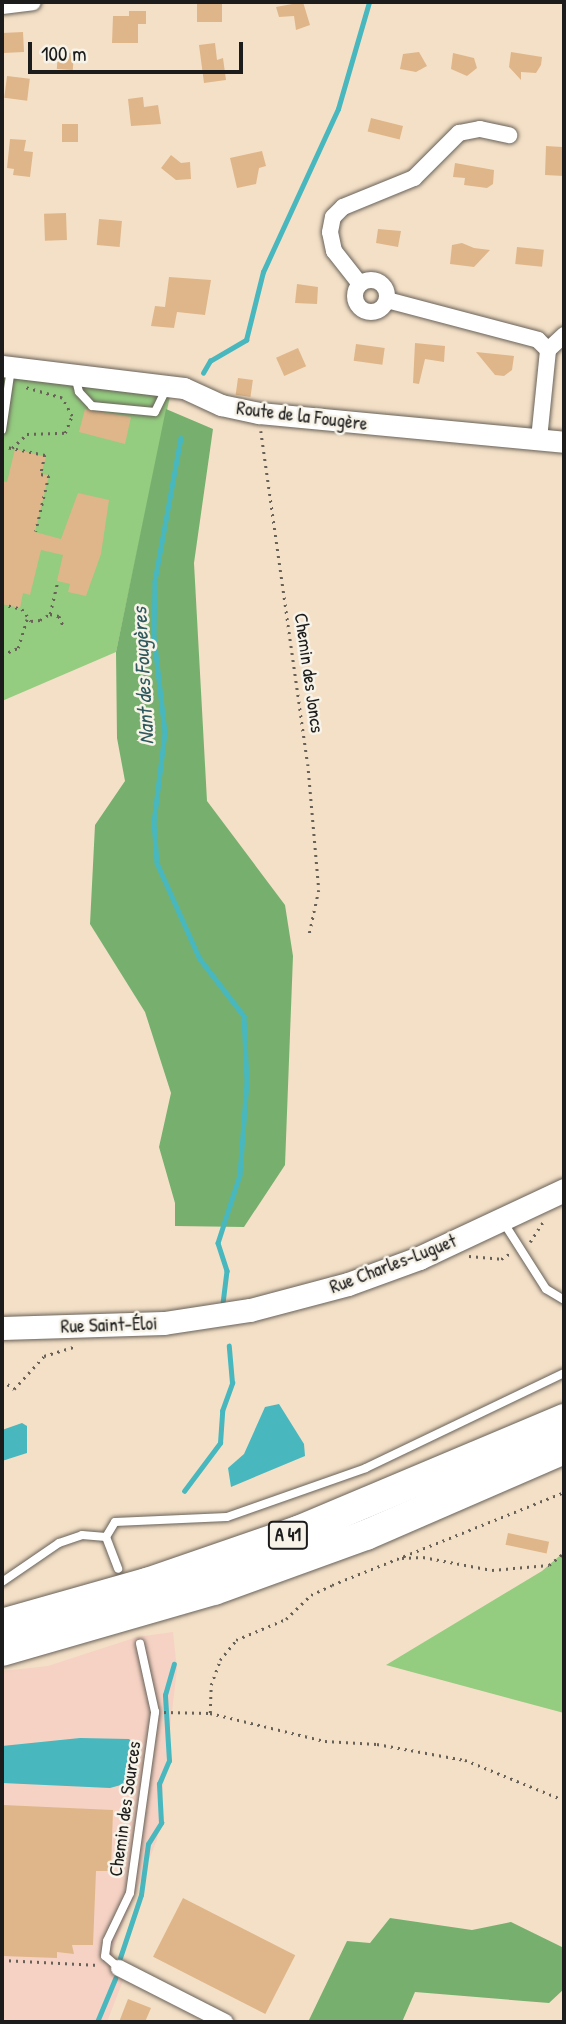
<!DOCTYPE html>
<meta charset="utf-8">
<style>
body{margin:0}
#map{position:relative;width:566px;height:2024px;overflow:hidden;background:#f4e0c7;font-family:"Patrick Hand",sans-serif}
div>[style]{position:absolute}
.built>*{inset:0;background:#f6d2c4}
.green>*{inset:0;background:#94cc80}
.forest>*{inset:0;background:#77b06e}
.water>*{inset:0;background:#48b7be}
.stream>*{height:4.5px;margin:-2.25px;padding:0 2.25px;transform-origin:2.25px;border-radius:2.25px;background:#48b7be}
.building>*{inset:0;background:#dfb689;transform-origin:0 0}
.path>*{height:2.5px;margin-top:-1.25px;transform-origin:0;background:repeating-linear-gradient(90deg,#686158 0 2px,transparent 0 7px)}
.roads{filter:drop-shadow(0 0 2px #686158) drop-shadow(0 0 2px #686158)}
.service>*{height:8px;margin:-4px;padding:0 4px;transform-origin:4px;border-radius:4px;background:#fff}
.minor>*{height:16px;margin:-8px;padding:0 8px;transform-origin:8px;border-radius:8px;background:#fff}
.minor>.ring{margin:-8px;padding:0;box-sizing:content-box;background:none;border:16px solid #fff;border-radius:50%}
.tertiary>*{height:21px;margin:-10.5px;padding:0 10.5px;transform-origin:10.5px;border-radius:10.5px;background:#fff}
.secondary>*{height:23px;margin:-11.5px;padding:0 11.5px;transform-origin:11.5px;border-radius:11.5px;background:#fff}
.motorway>*{height:30px;margin:-15px;padding:0 15px;transform-origin:15px;border-radius:15px;background:#fff}
span{translate:-50% -50%;white-space:nowrap;text-align:center;line-height:1.15;-webkit-text-stroke:5px #f7f3e8;paint-order:stroke}
.shield-label span{padding:2px 5px;background:#f7f3e8;border:2px solid;border-radius:5px;-webkit-text-stroke-width:0}
.shield-label{font-size:18px;color:#1c1c1c;font-weight:700}
.street-label{font-size:19px;color:#1c1c1c}
.water-label{font-size:21px;color:#2e5a5d;font-style:italic}
.frame{position:absolute;inset:0;border:4px solid #1c1c1c;pointer-events:none}
.scale{position:absolute;left:28px;top:42px;width:215px;height:32px;box-sizing:border-box;border:4px solid #1c1c1c;border-top:0;padding-left:9px;font-size:21px;line-height:24px;white-space:nowrap;color:#1c1c1c;-webkit-text-stroke:5px #f7f3e8;paint-order:stroke}
</style>
<div id="map">
<div class="built">
<i style="clip-path:polygon(173px 1632px,177px 1669px,157px 1840px,112px 1951px,124px 1978px,107px 2022px,2px 2022px,2px 1671px,48px 1666px,137px 1637px)"></i>
</div>
<div class="green">
<i style="clip-path:polygon(2px 374px,170px 396px,116px 652px,2px 701px)"></i>
<i style="clip-path:polygon(564px 1552px,564px 1713px,386px 1665px,542px 1571px)"></i>
</div>
<div class="forest">
<i style="clip-path:polygon(166px 409px,213px 429px,194px 563px,207px 801px,285px 905px,293px 956px,285px 1165px,244px 1227px,175px 1226px,175px 1203px,159px 1147px,171px 1093px,145px 1012px,90px 924px,95px 825px,125px 781px,117px 738px,116px 652px)"></i>
<i style="clip-path:polygon(390px 1918px,472px 1930px,511px 1922px,564px 1948px,564px 1989px,549px 2003px,415px 1992px,402px 2022px,308px 2022px,347px 1941px,370px 1943px)"></i>
</div>
<div class="water">
<i style="clip-path:polygon(279px 1404px,304px 1444px,305px 1456px,231px 1487px,228px 1468px,244px 1454px,265px 1407px)"></i>
<i style="clip-path:polygon(22px 1423px,27px 1426px,27px 1453px,2px 1461px,2px 1430px)"></i>
<i style="clip-path:polygon(80px 1738px,129px 1739px,138px 1748px,137px 1766px,128px 1783px,110px 1788px,2px 1783px,2px 1746px)"></i>
</div>
<div class="stream">
<i style="left:203px;top:373px;width:14px;rotate:-60deg"></i>
<i style="left:210px;top:361px;width:42px;rotate:-30.3deg"></i>
<i style="left:246px;top:340px;width:70px;rotate:-76deg"></i>
<i style="left:263px;top:272px;width:179px;rotate:-65.3deg"></i>
<i style="left:338px;top:109px;width:111px;rotate:-73.8deg"></i>
<i style="left:181px;top:438px;width:145px;rotate:100.3deg"></i>
<i style="left:155px;top:581px;width:55px;rotate:91deg"></i>
<i style="left:154px;top:636px;width:98px;rotate:83.5deg"></i>
<i style="left:165px;top:733px;width:90px;rotate:97deg"></i>
<i style="left:154px;top:822px;width:41px;rotate:85.8deg"></i>
<i style="left:157px;top:863px;width:105px;rotate:65.9deg"></i>
<i style="left:200px;top:959px;width:72px;rotate:52.3deg"></i>
<i style="left:244px;top:1016px;width:66px;rotate:87.4deg"></i>
<i style="left:247px;top:1082px;width:93px;rotate:94.3deg"></i>
<i style="left:240px;top:1175px;width:71px;rotate:107.9deg"></i>
<i style="left:218px;top:1243px;width:29px;rotate:72deg"></i>
<i style="left:227px;top:1271px;width:33px;rotate:97deg"></i>
<i style="left:184px;top:1491px;width:60px;rotate:-53.1deg"></i>
<i style="left:220px;top:1443px;width:32px;rotate:-86deg"></i>
<i style="left:222px;top:1411px;width:30px;rotate:-70deg"></i>
<i style="left:232px;top:1383px;width:37px;rotate:-95deg"></i>
<i style="left:120px;top:1958px;width:66px;rotate:-71.6deg"></i>
<i style="left:141px;top:1895px;width:51px;rotate:-82.2deg"></i>
<i style="left:148px;top:1844px;width:25px;rotate:-58deg"></i>
<i style="left:161px;top:1823px;width:39px;rotate:-93deg"></i>
<i style="left:159px;top:1784px;width:25px;rotate:-67deg"></i>
<i style="left:169px;top:1761px;width:66px;rotate:-93.5deg"></i>
<i style="left:165px;top:1695px;width:32px;rotate:-74deg"></i>
<i style="left:97px;top:2022px;width:47px;rotate:-67.3deg"></i>
</div>
<div class="building">
<i style="left:197px;top:2px;width:25px;height:20px"></i>
<i style="clip-path:polygon(303px 2px,310px 25px,296px 30px,294px 16px,279px 17px,276px 7px)"></i>
<i style="clip-path:polygon(129px 11px,146px 11px,146px 24px,138px 24px,138px 43px,112px 43px,113px 16px,129px 16px)"></i>
<i style="left:23px;top:32px;width:20px;height:21px;rotate:87deg"></i>
<i style="clip-path:polygon(215px 43px,217px 60px,223px 58px,226px 80px,204px 83px,199px 45px)"></i>
<i style="left:58px;top:52px;width:16px;height:17px;rotate:4deg"></i>
<i style="clip-path:polygon(419px 52px,427px 66px,416px 72px,400px 69px,403px 54px)"></i>
<i style="clip-path:polygon(511px 52px,542px 57px,541px 65px,536px 73px,521px 72px,521px 80px,509px 67px)"></i>
<i style="clip-path:polygon(453px 53px,474px 58px,477px 68px,467px 76px,451px 69px)"></i>
<i style="left:7px;top:76px;width:23px;height:22px;rotate:7deg"></i>
<i style="clip-path:polygon(143px 97px,144px 107px,158px 105px,161px 124px,131px 126px,128px 99px)"></i>
<i style="left:371px;top:118px;width:33px;height:14px;rotate:14deg"></i>
<i style="left:62px;top:124px;width:16px;height:18px"></i>
<i style="clip-path:polygon(10px 139px,26px 140px,24px 151px,33px 152px,30px 177px,13px 175px,14px 169px,7px 168px)"></i>
<i style="clip-path:polygon(546px 146px,562px 147px,564px 176px,545px 175px)"></i>
<i style="clip-path:polygon(262px 151px,266px 166px,259px 168px,256px 184px,237px 188px,230px 158px)"></i>
<i style="clip-path:polygon(171px 155px,181px 163px,190px 162px,191px 179px,176px 180px,161px 168px)"></i>
<i style="clip-path:polygon(455px 163px,494px 170px,493px 184px,487px 188px,464px 185px,465px 178px,453px 177px)"></i>
<i style="left:66px;top:213px;width:27px;height:22px;rotate:88deg"></i>
<i style="left:99px;top:219px;width:23px;height:26px;rotate:5deg"></i>
<i style="clip-path:polygon(378px 229px,401px 231px,398px 247px,376px 243px)"></i>
<i style="clip-path:polygon(462px 243px,474px 248px,490px 250px,474px 267px,450px 264px,452px 245px)"></i>
<i style="left:517px;top:247px;width:27px;height:17px;rotate:6deg"></i>
<i style="clip-path:polygon(169px 277px,211px 280px,205px 315px,177px 312px,174px 328px,151px 326px,155px 306px,165px 307px)"></i>
<i style="clip-path:polygon(297px 284px,318px 287px,317px 304px,295px 303px)"></i>
<i style="clip-path:polygon(415px 343px,445px 346px,444px 362px,425px 359px,419px 384px,413px 383px)"></i>
<i style="left:356px;top:344px;width:29px;height:17px;rotate:8deg"></i>
<i style="left:298px;top:348px;width:20px;height:24px;rotate:66deg"></i>
<i style="clip-path:polygon(476px 352px,514px 356px,512px 370px,504px 376px,495px 375px)"></i>
<i style="left:238px;top:378px;width:15px;height:17px;rotate:8deg"></i>
<i style="clip-path:polygon(85px 409px,131px 417px,125px 444px,79px 432px)"></i>
<i style="clip-path:polygon(15px 449px,46px 457px,41px 474px,49px 475px,35px 532px,61px 539px,78px 493px,109px 500px,101px 554px,86px 596px,68px 592px,70px 584px,57px 581px,63px 555px,41px 550px,30px 595px,23px 593px,20px 608px,2px 604px,2px 481px,7px 482px)"></i>
<i style="left:508px;top:1533px;width:42px;height:12px;rotate:12deg"></i>
<i style="clip-path:polygon(3px 1805px,113px 1810px,111px 1871px,96px 1871px,93px 1945px,72px 1945px,74px 1954px,57px 1952px,57px 1958px,2px 1956px)"></i>
<i style="left:183px;top:1898px;width:126px;height:66px;rotate:27deg"></i>
<i style="clip-path:polygon(128px 1999px,151px 2008px,145px 2022px,119px 2022px)"></i>
</div>
<div class="path">
<i style="left:261px;top:431px;width:336px;rotate:82deg"></i>
<i style="left:308px;top:764px;width:126px;rotate:85deg"></i>
<i style="left:319px;top:890px;width:47px;rotate:102.3deg"></i>
<i style="left:2px;top:446px;width:44px;rotate:11.8deg"></i>
<i style="left:45px;top:455px;width:19px;rotate:102deg"></i>
<i style="left:41px;top:474px;width:8px;rotate:14deg"></i>
<i style="left:49px;top:476px;width:57px;rotate:103.3deg"></i>
<i style="left:12px;top:448px;width:21px;rotate:-43deg"></i>
<i style="left:27px;top:434px;width:38px;rotate:-2deg"></i>
<i style="left:65px;top:433px;width:18px;rotate:-68deg"></i>
<i style="left:72px;top:416px;width:21px;rotate:-119deg"></i>
<i style="left:62px;top:398px;width:40px;rotate:-164deg"></i>
<i style="left:2px;top:604px;width:21px;rotate:14deg"></i>
<i style="left:22px;top:609px;width:15px;rotate:53deg"></i>
<i style="left:31px;top:621px;width:9px;rotate:-6deg"></i>
<i style="left:40px;top:620px;width:12px;rotate:-31deg"></i>
<i style="left:50px;top:614px;width:31px;rotate:-77deg"></i>
<i style="left:50px;top:614px;width:9px;rotate:13deg"></i>
<i style="left:59px;top:616px;width:12px;rotate:66deg"></i>
<i style="left:2px;top:655px;width:17px;rotate:-24deg"></i>
<i style="left:18px;top:648px;width:30px;rotate:-73deg"></i>
<i style="left:530px;top:1242px;width:27px;rotate:-57deg"></i>
<i style="left:469px;top:1256px;width:32px;rotate:5deg"></i>
<i style="left:501px;top:1259px;width:13px;rotate:-32deg"></i>
<i style="left:2px;top:1380px;width:15px;rotate:37deg"></i>
<i style="left:14px;top:1389px;width:45px;rotate:-47.7deg"></i>
<i style="left:44px;top:1356px;width:34px;rotate:-17deg"></i>
<i style="left:402px;top:1558px;width:21px;rotate:-3deg"></i>
<i style="left:423px;top:1557px;width:70px;rotate:10.7deg"></i>
<i style="left:492px;top:1570px;width:57px;rotate:-5deg"></i>
<i style="left:549px;top:1565px;width:19px;rotate:-39deg"></i>
<i style="left:164px;top:1712px;width:46px;rotate:1.2deg"></i>
<i style="left:210px;top:1713px;width:118px;rotate:13.7deg"></i>
<i style="left:325px;top:1741px;width:52px;rotate:3.3deg"></i>
<i style="left:377px;top:1744px;width:89px;rotate:10.3deg"></i>
<i style="left:465px;top:1760px;width:107px;rotate:22deg"></i>
<i style="left:210px;top:1713px;width:28px;rotate:-88deg"></i>
<i style="left:211px;top:1685px;width:27px;rotate:-70deg"></i>
<i style="left:220px;top:1660px;width:26px;rotate:-51deg"></i>
<i style="left:236px;top:1640px;width:54px;rotate:-22.8deg"></i>
<i style="left:286px;top:1619px;width:35px;rotate:-44deg"></i>
<i style="left:311px;top:1595px;width:23px;rotate:-25deg"></i>
<i style="left:332px;top:1585px;width:250px;rotate:-21.8deg"></i>
<i style="left:2px;top:1960px;width:97px;rotate:3deg"></i>
</div>
<div class="roads">
<div class="service">
<i style="left:75px;top:376px;width:16px;rotate:76deg"></i>
<i style="left:79px;top:392px;width:19px;rotate:47deg"></i>
<i style="left:92px;top:406px;width:63px;rotate:5.4deg"></i>
<i style="left:155px;top:412px;width:28px;rotate:-64deg"></i>
<i style="left:2px;top:430px;width:63px;rotate:-81.7deg"></i>
<i style="left:502px;top:1220px;width:82px;rotate:57.5deg"></i>
<i style="left:546px;top:1289px;width:21px;rotate:31deg"></i>
<i style="left:106px;top:1537px;width:17px;rotate:-59deg"></i>
<i style="left:115px;top:1522px;width:112px;rotate:-2.6deg"></i>
<i style="left:227px;top:1517px;width:147px;rotate:-19.4deg"></i>
<i style="left:366px;top:1468px;width:220px;rotate:-25.6deg"></i>
<i style="left:2px;top:1582px;width:69px;rotate:-34.4deg"></i>
<i style="left:59px;top:1543px;width:24px;rotate:-19deg"></i>
<i style="left:82px;top:1535px;width:24px;rotate:5deg"></i>
<i style="left:106px;top:1537px;width:34px;rotate:69deg"></i>
<i style="left:119px;top:1968px;width:18px;rotate:-139deg"></i>
<i style="left:105px;top:1956px;width:15px;rotate:-82deg"></i>
<i style="left:107px;top:1941px;width:53px;rotate:-64.4deg"></i>
<i style="left:130px;top:1893px;width:183px;rotate:-82.1deg"></i>
<i style="left:155px;top:1712px;width:70px;rotate:-102.4deg"></i>
</div>
<div class="minor">
<i style="left:2px;top:6px;width:31px;rotate:-7deg"></i>
<i class="ring" style="left:355px;top:280px;width:16px;height:16px"></i>
<i style="left:360px;top:284px;width:42px;rotate:-128.2deg"></i>
<i style="left:334px;top:251px;width:19px;rotate:-102deg"></i>
<i style="left:330px;top:232px;width:15px;rotate:-79deg"></i>
<i style="left:333px;top:217px;width:14px;rotate:-45deg"></i>
<i style="left:343px;top:207px;width:77px;rotate:-22.2deg"></i>
<i style="left:414px;top:178px;width:64px;rotate:-45deg"></i>
<i style="left:459px;top:133px;width:21px;rotate:-11deg"></i>
<i style="left:480px;top:129px;width:30px;rotate:12deg"></i>
<i style="left:387px;top:300px;width:156px;rotate:14.8deg"></i>
<i style="left:538px;top:340px;width:14px;rotate:45deg"></i>
<i style="left:548px;top:350px;width:22px;rotate:-43deg"></i>
<i style="left:539px;top:439px;width:89px;rotate:-84.2deg"></i>
<i style="left:119px;top:1968px;width:119px;rotate:27deg"></i>
</div>
<div class="tertiary">
<i style="left:2px;top:366px;width:183px;rotate:6.9deg"></i>
<i style="left:184px;top:388px;width:41px;rotate:24.7deg"></i>
<i style="left:221px;top:405px;width:39px;rotate:12deg"></i>
<i style="left:259px;top:413px;width:306px;rotate:5.4deg"></i>
</div>
<div class="secondary">
<i style="left:2px;top:1328px;width:162px;rotate:-1.8deg"></i>
<i style="left:164px;top:1323px;width:87px;rotate:-8.6deg"></i>
<i style="left:250px;top:1310px;width:101px;rotate:-14.9deg"></i>
<i style="left:348px;top:1284px;width:76px;rotate:-20.1deg"></i>
<i style="left:419px;top:1258px;width:160px;rotate:-25.1deg"></i>
</div>
<div class="motorway">
<i style="left:2px;top:1624px;width:151px;rotate:-15.8deg"></i>
<i style="left:147px;top:1583px;width:160px;rotate:-19deg"></i>
<i style="left:298px;top:1531px;width:289px;rotate:-22.8deg"></i>
<i style="left:2px;top:1651px;width:221px;rotate:-16.1deg"></i>
<i style="left:214px;top:1590px;width:162px;rotate:-19.9deg"></i>
<i style="left:366px;top:1535px;width:216px;rotate:-23.5deg"></i>
</div>
</div>
<div class="shield-label">
<span style="left:288px;top:1535px">A 41</span>
</div>
<div class="street-label">
<span style="left:302px;top:416px;rotate:7deg">Route de la Fougère</span>
<span style="left:309px;top:673px;rotate:82deg">Chemin des Joncs</span>
<span style="left:393px;top:1264px;rotate:-21deg">Rue Charles-Luguet</span>
<span style="left:109px;top:1325px;rotate:-2deg">Rue Saint-Éloi</span>
<span style="left:125px;top:1809px;rotate:-82deg">Chemin des Sources</span>
</div>
<div class="water-label">
<span style="left:143px;top:676px;rotate:-93deg">Nant des Fougères</span>
</div>
<div class="frame"></div>
<div class="scale">100 m</div>
</div>
